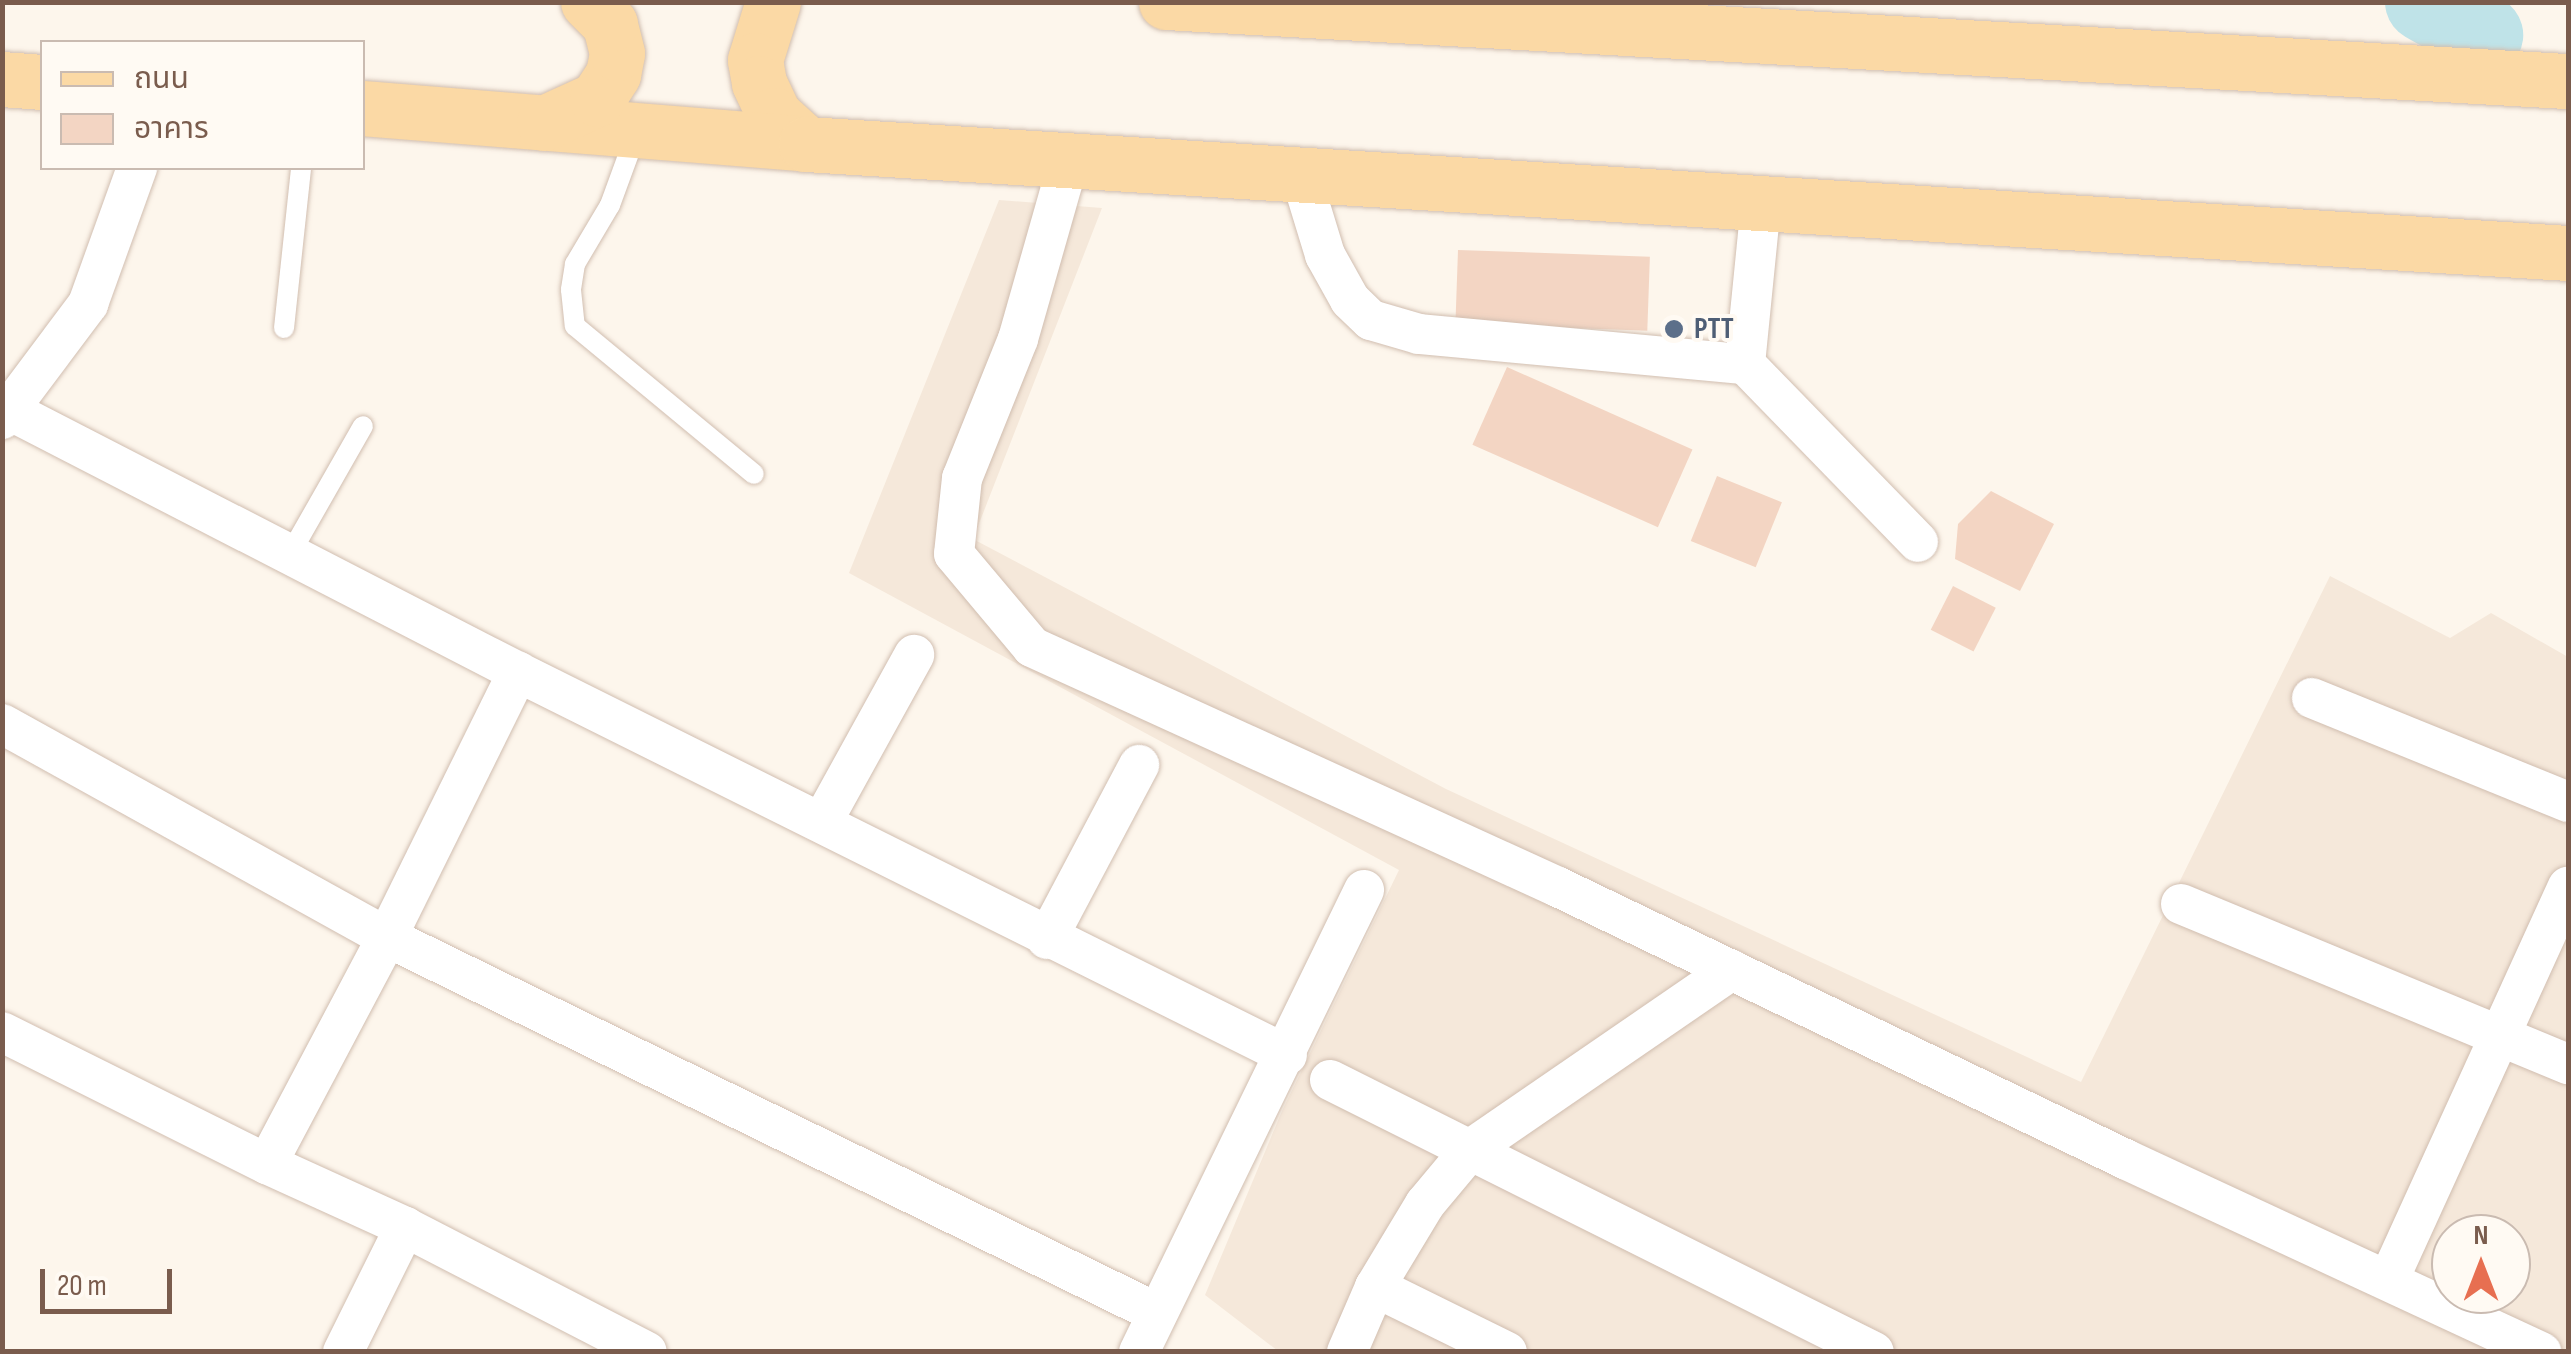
<!DOCTYPE html>
<meta charset="utf-8">
<style>
body{margin:0}
#map{position:relative;width:2571px;height:1354px;overflow:hidden;background:#fdf6ec;font-family:"Sofia Sans Condensed","Noto Sans Thai",sans-serif}
div>[style]{position:absolute}
.residential>*{inset:0;background:#f5e8da}
.river>*{height:80px;margin:-40px;padding:0 40px;transform-origin:40px;border-radius:40px;background:#bfe3e8}
.building>*{inset:0;background:#f3d5c3;transform-origin:0 0}
.roads{filter:drop-shadow(0 0 2px #d1beb0) drop-shadow(0 0 2px #d1beb0)}
.service>*{height:20px;margin:-10px;padding:0 10px;transform-origin:10px;border-radius:10px;background:#fff}
.minor>*{height:40px;margin:-20px;padding:0 20px;transform-origin:20px;border-radius:20px;background:#fff}
.primary>*{height:55px;margin:-27.5px;padding:0 27.5px;transform-origin:27.5px;border-radius:27.5px;background:#fbd9a5}
.dots>*{width:28px;height:28px;translate:-50% -50%;box-sizing:border-box;border:5px solid #fffaf3;border-radius:50%}
span{translate:-50% -50%;white-space:nowrap;text-align:center;line-height:1.15;-webkit-text-stroke:8px #fffaf3;paint-order:stroke}
.service-label{font-size:30px;color:#4e5e75;font-weight:700}
.left{translate:0 -50%;text-align:left}
.frame{position:absolute;inset:0;border:5px solid #7a5c4d;pointer-events:none}
.legend{position:absolute;left:40px;top:40px;width:325px;height:130px;box-sizing:border-box;background:#fffaf3;border:2px solid #cabbb1;margin:0;padding:12px 18px;list-style:none;font-size:30px;color:#7a5c4d}
.legend li{display:flex;align-items:center;gap:20px;height:50px}
.legend b{width:50px;border:2px solid #cabbb1}
.north{position:absolute;left:2431px;top:1214px;width:100px;height:100px;box-sizing:border-box;background:#fffaf3;border:2px solid #cabbb1;border-radius:50%;rotate:0deg;font-size:28px;font-weight:700;line-height:40px;text-align:center;color:#7a5c4d}
.north::after{content:'';display:block;margin:auto;width:35px;height:45px;background:#e76f51;clip-path:polygon(50% 0,100% 100%,50% 72%,0 100%)}
.scale{position:absolute;left:40px;top:1269px;width:132px;height:45px;box-sizing:border-box;border:5px solid #7a5c4d;border-top:0;padding-left:12px;font-size:30px;line-height:35px;white-space:nowrap;color:#7a5c4d;-webkit-text-stroke:8px #fffaf3;paint-order:stroke}
</style>
<div id="map">
<div class="residential">
<i style="clip-path:polygon(evenodd,999px 200px,1102px 208px,973px 539px,1446px 789px,2081px 1082px,2330px 576px,2450px 638px,2491px 613px,2568px 657px,2568px 1351px,1278px 1351px,1205px 1295px,1282px 1111px,1399px 870px,849px 573px,999px 200px,2451px 1234px,2511px 1234px,2511px 1294px,2451px 1294px,2451px 1234px)"></i>
</div>
<div class="river">
<i style="left:2425px;top:2px;width:67px;rotate:29.6deg"></i>
</div>
<div class="building">
<i style="left:1458px;top:250px;width:192px;height:74px;rotate:2deg"></i>
<i style="left:1507px;top:367px;width:203px;height:85px;rotate:24deg"></i>
<i style="left:1717px;top:476px;width:70px;height:70px;rotate:22deg"></i>
<i style="clip-path:polygon(1991px 491px,2054px 524px,2020px 591px,1955px 559px,1958px 524px)"></i>
<i style="left:1953px;top:586px;width:48px;height:49px;rotate:27deg"></i>
</div>
<div class="roads">
<div class="service">
<i style="left:636px;top:134px;width:76px;rotate:110.1deg"></i>
<i style="left:610px;top:205px;width:69px;rotate:120.7deg"></i>
<i style="left:575px;top:264px;width:26px;rotate:99deg"></i>
<i style="left:571px;top:290px;width:36px;rotate:84deg"></i>
<i style="left:575px;top:326px;width:232px;rotate:39.6deg"></i>
<i style="left:284px;top:328px;width:161px;rotate:-83.9deg"></i>
<i style="left:290px;top:554px;width:147px;rotate:-60.3deg"></i>
</div>
<div class="minor">
<i style="left:1069px;top:160px;width:186px;rotate:105.9deg"></i>
<i style="left:1018px;top:339px;width:150px;rotate:111.9deg"></i>
<i style="left:962px;top:478px;width:76px;rotate:96deg"></i>
<i style="left:954px;top:554px;width:121px;rotate:50deg"></i>
<i style="left:1032px;top:647px;width:578px;rotate:24.53deg"></i>
<i style="left:1558px;top:887px;width:629px;rotate:25.63deg"></i>
<i style="left:2125px;top:1159px;width:459px;rotate:24.9deg"></i>
<i style="left:1300px;top:173px;width:86px;rotate:73deg"></i>
<i style="left:1325px;top:255px;width:51px;rotate:60.9deg"></i>
<i style="left:1350px;top:300px;width:29px;rotate:44deg"></i>
<i style="left:1371px;top:320px;width:50px;rotate:16.3deg"></i>
<i style="left:1419px;top:334px;width:327px;rotate:5.3deg"></i>
<i style="left:1745px;top:364px;width:160px;rotate:-84.3deg"></i>
<i style="left:1745px;top:364px;width:248px;rotate:45.8deg"></i>
<i style="left:11px;top:411px;width:570px;rotate:27.24deg"></i>
<i style="left:518px;top:672px;width:859px;rotate:26.48deg"></i>
<i style="left:2px;top:419px;width:144px;rotate:-53.2deg"></i>
<i style="left:88px;top:304px;width:145px;rotate:-70.2deg"></i>
<i style="left:2312px;top:698px;width:276px;rotate:22.1deg"></i>
<i style="left:2px;top:724px;width:440px;rotate:29deg"></i>
<i style="left:387px;top:937px;width:857px;rotate:26.03deg"></i>
<i style="left:822px;top:822px;width:191px;rotate:-61.1deg"></i>
<i style="left:2181px;top:904px;width:419px;rotate:22.5deg"></i>
<i style="left:1047px;top:939px;width:197px;rotate:-62.1deg"></i>
<i style="left:2px;top:1032px;width:296px;rotate:26.5deg"></i>
<i style="left:267px;top:1164px;width:152px;rotate:24.5deg"></i>
<i style="left:405px;top:1227px;width:272px;rotate:27.3deg"></i>
<i style="left:1330px;top:1080px;width:608px;rotate:26.57deg"></i>
<i style="left:267px;top:1164px;width:257px;rotate:-62.1deg"></i>
<i style="left:387px;top:937px;width:296px;rotate:-63.7deg"></i>
<i style="left:2389px;top:1279px;width:431px;rotate:-65.5deg"></i>
<i style="left:1375px;top:1287px;width:147px;rotate:26.2deg"></i>
<i style="left:343px;top:1352px;width:140px;rotate:-63.6deg"></i>
<i style="left:1139px;top:1352px;width:514px;rotate:-64.03deg"></i>
<i style="left:1347px;top:1352px;width:71px;rotate:-66.7deg"></i>
<i style="left:1375px;top:1287px;width:97px;rotate:-58.9deg"></i>
<i style="left:1425px;top:1204px;width:72px;rotate:-50.1deg"></i>
<i style="left:1471px;top:1149px;width:316px;rotate:-34.5deg"></i>
</div>
<div class="primary">
<i style="left:773px;top:2px;width:61px;rotate:107.2deg"></i>
<i style="left:755px;top:60px;width:23px;rotate:80deg"></i>
<i style="left:759px;top:83px;width:35px;rotate:65deg"></i>
<i style="left:774px;top:115px;width:43px;rotate:42.2deg"></i>
<i style="left:1166px;top:2px;width:1404px;rotate:3.23deg"></i>
<i style="left:2px;top:79px;width:40px;rotate:4.3deg"></i>
<i style="left:362px;top:108px;width:445px;rotate:4.6deg"></i>
<i style="left:806px;top:144px;width:1765px;rotate:3.54deg"></i>
<i style="left:544px;top:123px;width:58px;rotate:-24.4deg"></i>
<i style="left:597px;top:99px;width:30px;rotate:-57deg"></i>
<i style="left:613px;top:74px;width:21px;rotate:-79deg"></i>
<i style="left:617px;top:53px;width:30px;rotate:-104deg"></i>
<i style="left:610px;top:24px;width:31px;rotate:-135deg"></i>
</div>
</div>
<div class="dots">
<i style="left:1674px;top:329px;background:#5c6f8a"></i>
</div>
<div class="service-label">
<span class="left" style="left:1694px;top:329px">PTT</span>
</div>
<div class="frame"></div>
<ul class="legend">
<li><b style="height:12px;background:#fbd9a5"></b>ถนน</li>
<li><b style="height:28px;background:#f3d5c3"></b>อาคาร</li>
</ul>
<div class="north">N</div>
<div class="scale">20 m</div>
</div>
